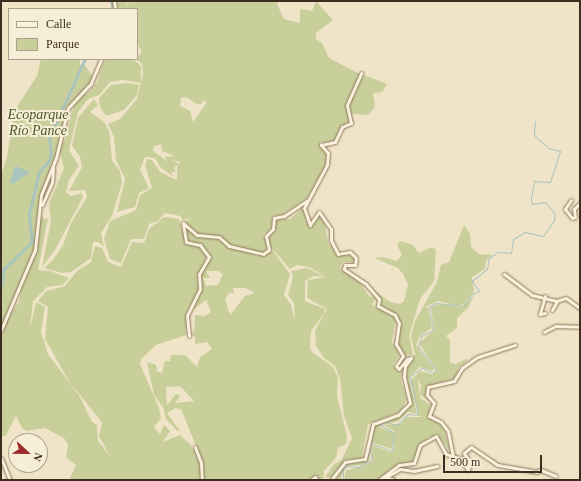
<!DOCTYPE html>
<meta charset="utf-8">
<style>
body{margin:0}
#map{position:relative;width:581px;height:481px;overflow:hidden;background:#f0e4c8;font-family:Georgia,serif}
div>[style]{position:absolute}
.green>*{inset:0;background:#c9cf9b}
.water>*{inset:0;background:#a9c4bc}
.stream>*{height:1px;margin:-0.5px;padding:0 0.5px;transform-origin:0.5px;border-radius:0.5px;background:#a9c4bc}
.river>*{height:2.5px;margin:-1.25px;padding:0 1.25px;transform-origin:1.25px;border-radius:1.25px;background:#a9c4bc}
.roads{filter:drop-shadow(0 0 1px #8d765c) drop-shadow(0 0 1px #8d765c)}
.minor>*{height:3px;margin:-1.5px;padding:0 1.5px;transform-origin:1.5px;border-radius:1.5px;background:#faf1dc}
span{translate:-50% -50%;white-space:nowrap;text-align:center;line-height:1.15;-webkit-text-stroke:4px #f7eed8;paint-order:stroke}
.park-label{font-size:14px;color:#4d5a26;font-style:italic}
.frame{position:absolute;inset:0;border:2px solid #3d2e20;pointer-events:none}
.legend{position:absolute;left:8px;top:8px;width:130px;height:52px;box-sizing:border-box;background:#f7eed8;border:1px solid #ada18e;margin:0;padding:5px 7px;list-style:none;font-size:12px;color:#3d2e20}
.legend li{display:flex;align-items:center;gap:8px;height:20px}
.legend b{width:20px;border:1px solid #ada18e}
.north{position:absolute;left:8px;top:433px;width:40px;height:40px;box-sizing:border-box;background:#f7eed8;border:1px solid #ada18e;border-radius:50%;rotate:112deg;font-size:11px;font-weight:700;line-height:16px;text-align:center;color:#3d2e20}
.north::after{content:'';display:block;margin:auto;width:14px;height:18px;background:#9e2a2b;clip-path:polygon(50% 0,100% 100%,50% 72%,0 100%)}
.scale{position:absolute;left:443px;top:455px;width:99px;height:18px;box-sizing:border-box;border:2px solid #3d2e20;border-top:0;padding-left:5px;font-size:12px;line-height:14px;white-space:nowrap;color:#3d2e20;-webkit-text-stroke:3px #f7eed8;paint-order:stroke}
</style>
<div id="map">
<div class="green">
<i style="clip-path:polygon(evenodd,117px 1px,128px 1px,126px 6px,130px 1px,279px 1px,277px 4px,284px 19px,300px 23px,300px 9px,312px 11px,316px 1px,333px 20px,316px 33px,316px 39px,322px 43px,329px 58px,360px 74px,358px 87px,347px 105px,349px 121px,335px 141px,320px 142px,320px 147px,327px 154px,325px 168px,307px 198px,283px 214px,273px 216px,270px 230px,263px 234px,268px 247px,262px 253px,231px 245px,222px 238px,199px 235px,185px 222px,191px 218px,183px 220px,180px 216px,165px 213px,158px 221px,149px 224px,144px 239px,131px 239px,121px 263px,110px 259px,104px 239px,110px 221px,136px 210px,140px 195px,152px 188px,145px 165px,147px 159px,152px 160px,160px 172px,177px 180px,177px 165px,181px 162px,171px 160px,178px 163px,174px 168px,176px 172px,171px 172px,174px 177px,160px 167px,155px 158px,145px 157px,140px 170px,149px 188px,139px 193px,135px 207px,117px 212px,125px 179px,116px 160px,114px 137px,108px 124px,120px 119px,137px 99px,143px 74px,142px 64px,136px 59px,142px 51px,137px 44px,137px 9px,117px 9px,117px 1px,186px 97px,197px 104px,202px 104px,203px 100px,207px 102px,193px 122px,190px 111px,180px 106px,181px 98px,186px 97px,117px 1px,161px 144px,162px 151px,175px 156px,165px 157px,167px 161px,153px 151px,154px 146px,161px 144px)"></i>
<i style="clip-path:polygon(41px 59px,80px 59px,80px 65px,86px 66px,94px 79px,70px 104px,57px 155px,43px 187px,34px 250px,1px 329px,1px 175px,7px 157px,14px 111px,37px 76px)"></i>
<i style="clip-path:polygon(105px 59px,133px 59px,141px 66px,141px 83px,123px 80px,110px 82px,99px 95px,88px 99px,78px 112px,69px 150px,79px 166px,69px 180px,66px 192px,71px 196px,82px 193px,83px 197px,55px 250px,42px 267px,51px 221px,49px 204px,64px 168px,59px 148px,65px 140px,73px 108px,83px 93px,87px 94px,97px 82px)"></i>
<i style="clip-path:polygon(364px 75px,387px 84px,382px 92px,373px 93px,375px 107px,368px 115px,351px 114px,349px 105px)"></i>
<i style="clip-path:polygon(126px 83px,139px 85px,137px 95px,124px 110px,106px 116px,100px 107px,99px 98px,111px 85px)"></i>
<i style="clip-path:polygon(94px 99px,98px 105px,90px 112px,104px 122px,109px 131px,112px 160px,120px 171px,122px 183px,112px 216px,101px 233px,104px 247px,99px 242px,93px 242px,91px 258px,71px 272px,62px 273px,44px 268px,53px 260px,63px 245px,71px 223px,87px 197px,85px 190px,69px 191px,82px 167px,80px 157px,72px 146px,78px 118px)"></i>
<i style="clip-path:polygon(303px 208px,307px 224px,312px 225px,318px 215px,325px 224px,328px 242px,336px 253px,354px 257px,354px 262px,343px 262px,340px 268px,360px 282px,368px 295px,373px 298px,371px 293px,376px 298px,372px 305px,392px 314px,396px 320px,392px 342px,400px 355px,393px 364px,397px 371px,402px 368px,401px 381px,407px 398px,401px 411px,368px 424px,362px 458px,346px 460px,331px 477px,325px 478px,332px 466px,342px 459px,352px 438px,344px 416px,340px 379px,335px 366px,324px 358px,316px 346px,315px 331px,327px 309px,307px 298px,308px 280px,326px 277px,309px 267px,297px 265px,290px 269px,268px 244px,268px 235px,276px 219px,290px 219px)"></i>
<i style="clip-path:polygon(41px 215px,45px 220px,48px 218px,38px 270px,50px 271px,69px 278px,62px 285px,47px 287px,33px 301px,30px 329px,36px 302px,45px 307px,41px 332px,48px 354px,80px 397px,92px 422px,97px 425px,98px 441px,110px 456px,99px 436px,102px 422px,70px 383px,45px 339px,48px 307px,38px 301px,46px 291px,65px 286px,77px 271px,91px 262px,95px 246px,102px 248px,108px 262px,121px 267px,132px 242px,144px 243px,149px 229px,164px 217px,179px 219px,186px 244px,197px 245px,207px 256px,197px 279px,199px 290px,186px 313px,186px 335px,156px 345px,141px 359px,140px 364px,159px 408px,161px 418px,154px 427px,160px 434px,164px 425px,170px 431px,163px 442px,180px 435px,191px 445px,199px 462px,201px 480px,69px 480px,76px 465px,66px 457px,68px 445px,64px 438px,45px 428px,27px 431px,22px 428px,16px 416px,6px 435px,2px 437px,1px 337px,8px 317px,19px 302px,22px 285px,37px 249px)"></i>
<i style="clip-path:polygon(464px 225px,470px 234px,471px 247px,479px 254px,492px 255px,486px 261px,485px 269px,472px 277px,474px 291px,464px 304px,458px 306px,439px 301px,425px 307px,428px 308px,432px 328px,420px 336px,416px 345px,434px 369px,432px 371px,420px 367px,409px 377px,417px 414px,408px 412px,397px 422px,381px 423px,379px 427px,394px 433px,392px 449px,370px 442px,369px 460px,363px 465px,344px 466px,341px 480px,335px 480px,346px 464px,365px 459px,374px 425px,386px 418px,397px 416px,409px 404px,409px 392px,405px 378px,406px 365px,415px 354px,411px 337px,415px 321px,437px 282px,441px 265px,449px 262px)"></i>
<i style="clip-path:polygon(evenodd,183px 226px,198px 237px,217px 238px,229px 248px,245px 250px,257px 256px,273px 251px,290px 274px,284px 295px,291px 305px,295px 321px,294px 303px,288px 295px,293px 277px,291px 271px,307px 268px,325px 277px,314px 276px,305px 281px,305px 301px,325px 309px,324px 314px,311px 331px,310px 347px,312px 352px,333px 367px,338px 378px,337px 396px,347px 436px,346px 444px,338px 448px,336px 458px,324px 471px,323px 480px,203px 480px,196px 446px,181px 409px,175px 408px,167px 413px,180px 431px,176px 430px,166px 419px,163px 407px,154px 395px,147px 362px,156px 365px,157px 371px,162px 373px,165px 361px,170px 361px,171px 355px,185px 355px,197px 367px,200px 357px,212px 349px,207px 342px,195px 344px,195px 337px,189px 333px,194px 333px,195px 315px,205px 316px,211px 312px,206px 300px,194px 309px,200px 289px,201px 273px,210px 256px,202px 245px,188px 242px,183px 226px,206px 271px,218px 271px,223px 274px,218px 285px,206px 286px,203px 278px,210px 278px,206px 271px,183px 226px,233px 288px,245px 288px,255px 293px,245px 296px,230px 315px,225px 299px,229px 293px,234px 293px,233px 288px,183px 226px,180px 386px,194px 401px,175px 403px,180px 396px,176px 394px,167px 405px,166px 387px,180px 386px)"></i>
<i style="clip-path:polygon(400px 241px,413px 245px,419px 253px,432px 247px,436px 250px,434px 281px,420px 299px,409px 336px,413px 355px,407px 355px,398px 367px,404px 355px,397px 343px,400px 324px,395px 315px,381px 305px,368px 286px,390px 302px,400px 304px,404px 301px,408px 285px,403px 274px,398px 268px,374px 258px,383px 257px,397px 261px,402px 255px,397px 245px)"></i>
<i style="clip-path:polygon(474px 295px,468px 308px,457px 318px,457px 328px,446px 336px,450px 340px,450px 363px,456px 364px,466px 359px,467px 361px,459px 367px,455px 378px,427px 386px,426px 395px,432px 402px,420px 395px,421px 385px,418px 379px,420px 398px,431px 405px,428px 416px,443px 426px,451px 452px,439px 437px,429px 437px,420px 444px,414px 462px,398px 464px,377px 480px,344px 480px,346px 470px,362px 467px,372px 461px,371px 445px,390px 452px,394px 450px,394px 431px,383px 425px,400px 424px,406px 417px,423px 417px,418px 415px,411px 380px,420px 371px,432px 374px,437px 371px,419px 343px,434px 330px,431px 307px,439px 304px,462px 307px)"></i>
</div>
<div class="water">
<i style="clip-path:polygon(15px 166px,30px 172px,13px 184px,10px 182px)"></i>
</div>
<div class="stream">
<i style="left:370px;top:443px;width:23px;rotate:20deg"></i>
<i style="left:392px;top:451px;width:18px;rotate:-84deg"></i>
<i style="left:394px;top:433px;width:16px;rotate:-150deg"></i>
<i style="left:380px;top:425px;width:6px;rotate:-31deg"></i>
<i style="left:385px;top:422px;width:12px;rotate:14deg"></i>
<i style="left:397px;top:425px;width:16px;rotate:-45deg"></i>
<i style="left:408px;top:414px;width:10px;rotate:6deg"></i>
<i style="left:418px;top:415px;width:40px;rotate:-102deg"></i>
<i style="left:410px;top:376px;width:14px;rotate:-34deg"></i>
<i style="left:422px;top:368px;width:12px;rotate:24deg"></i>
<i style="left:433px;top:373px;width:4px;rotate:-45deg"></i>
<i style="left:436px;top:370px;width:30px;rotate:-127deg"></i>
<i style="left:418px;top:346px;width:10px;rotate:-73deg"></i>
<i style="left:421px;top:336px;width:13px;rotate:-27deg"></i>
<i style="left:433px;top:330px;width:23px;rotate:-100deg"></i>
<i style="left:429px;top:307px;width:8px;rotate:-30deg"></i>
<i style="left:436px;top:303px;width:27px;rotate:6deg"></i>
<i style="left:463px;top:306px;width:15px;rotate:-53deg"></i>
<i style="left:472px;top:294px;width:8px;rotate:-23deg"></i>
<i style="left:479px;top:291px;width:12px;rotate:-125deg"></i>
<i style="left:472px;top:281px;width:19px;rotate:-39deg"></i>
<i style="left:487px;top:269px;width:11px;rotate:-80deg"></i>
<i style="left:489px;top:258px;width:11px;rotate:-34deg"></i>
<i style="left:498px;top:252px;width:13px;rotate:4deg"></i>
<i style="left:511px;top:253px;width:14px;rotate:-82deg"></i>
<i style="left:513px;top:239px;width:14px;rotate:-30deg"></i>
<i style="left:525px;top:232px;width:18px;rotate:13deg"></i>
<i style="left:543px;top:236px;width:19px;rotate:-55deg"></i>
<i style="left:554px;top:220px;width:6px;rotate:-81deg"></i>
<i style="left:555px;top:214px;width:16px;rotate:-130deg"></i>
<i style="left:545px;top:202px;width:13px;rotate:171deg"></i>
<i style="left:532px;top:204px;width:5px;rotate:-101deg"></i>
<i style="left:531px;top:199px;width:18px;rotate:-81deg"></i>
<i style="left:534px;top:181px;width:16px;rotate:4deg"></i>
<i style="left:550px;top:182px;width:33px;rotate:-72deg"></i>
<i style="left:560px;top:151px;width:12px;rotate:-166deg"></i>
<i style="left:548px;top:148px;width:19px;rotate:-137deg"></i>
<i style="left:534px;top:135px;width:14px;rotate:-86deg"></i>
<i style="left:343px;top:480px;width:11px;rotate:-90deg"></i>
<i style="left:343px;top:469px;width:5px;rotate:-37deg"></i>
<i style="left:347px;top:466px;width:12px;rotate:5deg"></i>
<i style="left:359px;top:467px;width:15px;rotate:-32deg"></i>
<i style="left:372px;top:459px;width:12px;rotate:-104deg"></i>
</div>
<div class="river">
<i style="left:112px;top:1px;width:8px;rotate:83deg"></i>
<i style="left:1px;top:286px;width:17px;rotate:-80deg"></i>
<i style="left:4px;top:269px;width:39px;rotate:-44deg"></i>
<i style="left:32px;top:242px;width:28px;rotate:-96deg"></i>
<i style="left:29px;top:214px;width:43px;rotate:-76.6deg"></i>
<i style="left:39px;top:172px;width:15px;rotate:-48deg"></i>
<i style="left:49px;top:161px;width:7px;rotate:-74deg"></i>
<i style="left:51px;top:154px;width:16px;rotate:-97deg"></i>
<i style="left:49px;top:138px;width:87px;rotate:-65.5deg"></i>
</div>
<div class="roads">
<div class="minor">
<i style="left:114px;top:1px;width:8px;rotate:83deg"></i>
<i style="left:571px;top:200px;width:11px;rotate:124deg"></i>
<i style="left:565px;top:209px;width:11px;rotate:52deg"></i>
<i style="left:572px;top:218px;width:3px;rotate:-18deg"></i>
<i style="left:575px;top:217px;width:8px;rotate:-97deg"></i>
<i style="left:574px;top:209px;width:8px;rotate:-45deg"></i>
<i style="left:42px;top:205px;width:24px;rotate:-66deg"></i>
<i style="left:52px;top:183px;width:16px;rotate:-86deg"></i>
<i style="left:183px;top:223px;width:18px;rotate:41deg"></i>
<i style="left:197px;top:235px;width:22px;rotate:5deg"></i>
<i style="left:219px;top:237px;width:13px;rotate:42deg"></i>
<i style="left:229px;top:246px;width:35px;rotate:13deg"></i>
<i style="left:263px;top:254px;width:7px;rotate:-34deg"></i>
<i style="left:269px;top:250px;width:14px;rotate:-102deg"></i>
<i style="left:266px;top:236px;width:10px;rotate:-45deg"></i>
<i style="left:273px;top:229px;width:11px;rotate:-85deg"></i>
<i style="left:274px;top:218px;width:10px;rotate:-11deg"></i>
<i style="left:284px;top:216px;width:27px;rotate:-34deg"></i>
<i style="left:183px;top:223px;width:19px;rotate:81deg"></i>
<i style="left:186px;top:242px;width:14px;rotate:12deg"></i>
<i style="left:200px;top:245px;width:15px;rotate:53deg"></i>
<i style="left:209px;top:257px;width:20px;rotate:120deg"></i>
<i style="left:199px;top:274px;width:15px;rotate:86deg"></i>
<i style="left:200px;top:289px;width:30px;rotate:116deg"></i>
<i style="left:187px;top:316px;width:20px;rotate:84deg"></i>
<i style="left:504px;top:274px;width:35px;rotate:37deg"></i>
<i style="left:532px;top:295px;width:25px;rotate:14deg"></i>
<i style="left:556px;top:301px;width:10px;rotate:-17deg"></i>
<i style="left:566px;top:298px;width:17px;rotate:36deg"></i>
<i style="left:545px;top:296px;width:19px;rotate:106deg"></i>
<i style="left:540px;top:314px;width:5px;rotate:-11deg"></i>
<i style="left:552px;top:310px;width:10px;rotate:-61deg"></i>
<i style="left:1px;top:330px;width:87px;rotate:-67deg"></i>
<i style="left:35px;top:250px;width:55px;rotate:-83.8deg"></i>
<i style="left:41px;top:195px;width:40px;rotate:-68deg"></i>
<i style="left:56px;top:158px;width:51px;rotate:-76.5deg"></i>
<i style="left:68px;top:108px;width:34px;rotate:-47deg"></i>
<i style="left:91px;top:83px;width:26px;rotate:-67deg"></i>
<i style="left:544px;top:332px;width:13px;rotate:-27deg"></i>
<i style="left:556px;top:326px;width:24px;rotate:2deg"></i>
<i style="left:195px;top:447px;width:17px;rotate:69deg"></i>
<i style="left:201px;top:463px;width:17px;rotate:87deg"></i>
<i style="left:453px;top:457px;width:26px;rotate:-101deg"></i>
<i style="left:448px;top:431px;width:11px;rotate:-128deg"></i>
<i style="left:441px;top:422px;width:13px;rotate:-153deg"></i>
<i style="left:429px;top:416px;width:14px;rotate:-69deg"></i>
<i style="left:434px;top:403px;width:11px;rotate:-131deg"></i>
<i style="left:427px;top:395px;width:8px;rotate:-83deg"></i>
<i style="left:428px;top:387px;width:27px;rotate:-13deg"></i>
<i style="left:454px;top:381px;width:15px;rotate:-58deg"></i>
<i style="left:462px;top:368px;width:19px;rotate:-35deg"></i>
<i style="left:478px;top:357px;width:39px;rotate:-18deg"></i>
<i style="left:1px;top:458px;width:24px;rotate:68deg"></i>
<i style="left:388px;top:476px;width:14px;rotate:-30deg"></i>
<i style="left:400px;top:469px;width:14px;rotate:8deg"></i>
<i style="left:414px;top:471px;width:24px;rotate:-12deg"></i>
<i style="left:385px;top:477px;width:9px;rotate:18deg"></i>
<i style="left:311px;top:480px;width:5px;rotate:-37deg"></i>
<i style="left:315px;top:477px;width:4px;rotate:56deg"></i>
<i style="left:331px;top:480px;width:23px;rotate:-52deg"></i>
<i style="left:345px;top:462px;width:20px;rotate:-9deg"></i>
<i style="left:365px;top:459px;width:36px;rotate:-77deg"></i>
<i style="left:373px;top:424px;width:27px;rotate:-20deg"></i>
<i style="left:398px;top:415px;width:17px;rotate:-45deg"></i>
<i style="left:410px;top:403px;width:27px;rotate:-103deg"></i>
<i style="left:404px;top:377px;width:11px;rotate:-85deg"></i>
<i style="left:405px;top:366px;width:10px;rotate:-53deg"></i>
<i style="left:411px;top:358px;width:4px;rotate:166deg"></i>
<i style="left:407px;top:359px;width:13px;rotate:129deg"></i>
<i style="left:399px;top:369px;width:4px;rotate:-135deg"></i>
<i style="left:396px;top:366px;width:12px;rotate:-55deg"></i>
<i style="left:403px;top:356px;width:14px;rotate:-120deg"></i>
<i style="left:396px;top:344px;width:21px;rotate:-82deg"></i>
<i style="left:399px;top:323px;width:9px;rotate:-117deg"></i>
<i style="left:395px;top:315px;width:19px;rotate:-152deg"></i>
<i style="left:378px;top:306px;width:7px;rotate:-82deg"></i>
<i style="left:379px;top:299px;width:20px;rotate:-131deg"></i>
<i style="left:366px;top:284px;width:27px;rotate:-146deg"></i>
<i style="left:344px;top:269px;width:4px;rotate:-76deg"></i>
<i style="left:345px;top:265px;width:10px"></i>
<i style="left:355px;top:265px;width:7px;rotate:-82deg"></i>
<i style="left:356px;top:258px;width:8px;rotate:-135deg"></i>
<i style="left:350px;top:252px;width:12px;rotate:171deg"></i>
<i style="left:338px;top:254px;width:16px;rotate:-117deg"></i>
<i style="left:331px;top:240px;width:11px;rotate:-90deg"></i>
<i style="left:331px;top:229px;width:21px;rotate:-125deg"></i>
<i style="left:319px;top:212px;width:16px;rotate:125deg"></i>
<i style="left:310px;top:225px;width:18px;rotate:-109deg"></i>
<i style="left:304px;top:208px;width:49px;rotate:-61.9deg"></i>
<i style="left:327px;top:165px;width:12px;rotate:-85deg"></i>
<i style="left:328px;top:153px;width:11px;rotate:-131deg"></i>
<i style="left:321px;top:145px;width:14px;rotate:-12deg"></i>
<i style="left:335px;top:142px;width:17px;rotate:-65deg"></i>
<i style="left:342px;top:127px;width:10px;rotate:-24deg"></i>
<i style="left:351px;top:123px;width:18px;rotate:-103deg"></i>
<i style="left:347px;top:105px;width:35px;rotate:-66deg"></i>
<i style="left:379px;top:480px;width:25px;rotate:-37deg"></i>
<i style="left:399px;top:465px;width:15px;rotate:-8deg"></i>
<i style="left:414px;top:463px;width:19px;rotate:-72deg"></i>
<i style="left:420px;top:445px;width:18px;rotate:-29deg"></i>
<i style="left:436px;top:436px;width:21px;rotate:61deg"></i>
<i style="left:446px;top:454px;width:16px;rotate:18deg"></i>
<i style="left:461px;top:459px;width:13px;rotate:58deg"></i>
<i style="left:468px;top:470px;width:8px;rotate:-76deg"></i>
<i style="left:470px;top:462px;width:11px;rotate:-124deg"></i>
<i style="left:464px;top:453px;width:9px;rotate:-41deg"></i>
<i style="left:471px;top:447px;width:32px;rotate:34deg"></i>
<i style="left:498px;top:465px;width:39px;rotate:10deg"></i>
<i style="left:536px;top:472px;width:5px;rotate:-22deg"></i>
<i style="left:541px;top:470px;width:16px;rotate:22deg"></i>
</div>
</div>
<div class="park-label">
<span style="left:38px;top:123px">Ecoparque<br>Río Pance</span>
</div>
<div class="frame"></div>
<ul class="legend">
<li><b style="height:5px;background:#faf1dc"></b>Calle</li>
<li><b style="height:11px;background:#c9cf9b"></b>Parque</li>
</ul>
<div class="north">N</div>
<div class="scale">500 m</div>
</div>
